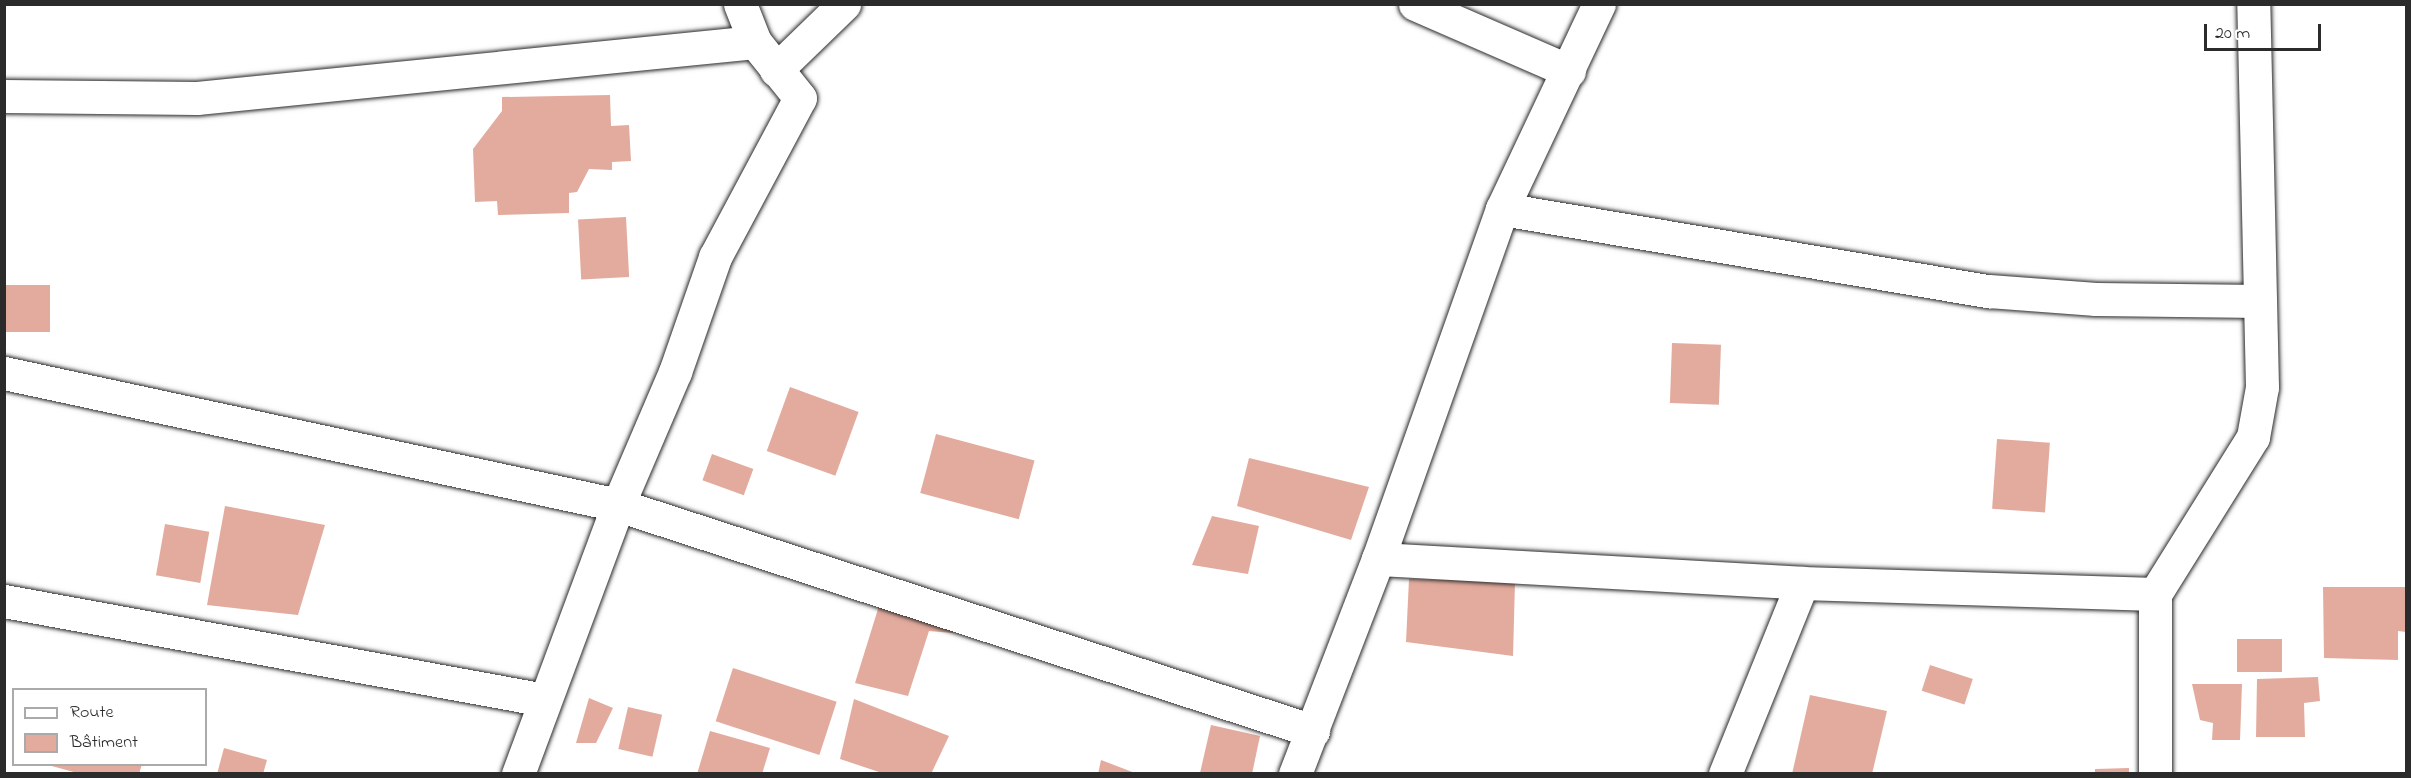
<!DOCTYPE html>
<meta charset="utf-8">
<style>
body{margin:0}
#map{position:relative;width:2411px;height:778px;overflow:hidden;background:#fff;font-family:"Indie Flower",sans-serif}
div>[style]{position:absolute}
.building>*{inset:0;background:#e3ab9d;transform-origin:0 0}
.roads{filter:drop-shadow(0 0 2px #2b2b2b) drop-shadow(0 0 2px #2b2b2b)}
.minor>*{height:33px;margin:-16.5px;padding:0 16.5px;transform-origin:16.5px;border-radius:16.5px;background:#fff}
span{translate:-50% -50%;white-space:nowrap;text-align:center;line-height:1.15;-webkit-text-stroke:4.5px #fff;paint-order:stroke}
.frame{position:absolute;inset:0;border:6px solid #2b2b2b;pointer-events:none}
.legend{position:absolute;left:12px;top:688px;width:195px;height:78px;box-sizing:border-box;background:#fff;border:2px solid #aaa;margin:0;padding:8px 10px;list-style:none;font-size:18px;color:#2b2b2b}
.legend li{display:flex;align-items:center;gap:12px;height:30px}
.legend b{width:30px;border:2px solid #aaa}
.scale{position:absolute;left:2204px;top:24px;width:117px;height:27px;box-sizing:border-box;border:3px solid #2b2b2b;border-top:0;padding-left:8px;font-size:18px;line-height:21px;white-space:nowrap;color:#2b2b2b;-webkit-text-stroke:4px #fff;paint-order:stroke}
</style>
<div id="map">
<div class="building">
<i style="clip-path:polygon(610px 95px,611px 126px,629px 125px,631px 161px,612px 162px,612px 170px,589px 169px,577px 192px,569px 193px,569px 213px,498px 215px,497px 201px,475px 202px,473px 149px,502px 111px,502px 97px)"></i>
<i style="left:626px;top:217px;width:60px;height:48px;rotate:87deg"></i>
<i style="left:4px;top:285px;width:46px;height:47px"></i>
<i style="left:1672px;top:343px;width:49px;height:60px;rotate:2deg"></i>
<i style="left:790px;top:387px;width:73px;height:68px;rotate:20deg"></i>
<i style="left:936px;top:434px;width:102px;height:61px;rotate:15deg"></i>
<i style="left:1997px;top:439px;width:53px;height:70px;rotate:4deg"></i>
<i style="left:712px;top:454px;width:44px;height:28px;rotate:20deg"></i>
<i style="clip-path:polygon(1249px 458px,1369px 487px,1351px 540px,1237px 506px)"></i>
<i style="clip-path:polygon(225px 506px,325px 525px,298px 615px,207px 605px)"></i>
<i style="clip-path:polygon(1212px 516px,1259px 526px,1248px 574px,1192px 565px)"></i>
<i style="left:165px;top:524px;width:45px;height:52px;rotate:10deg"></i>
<i style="clip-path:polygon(1409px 579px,1515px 582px,1513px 656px,1406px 642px)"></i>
<i style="clip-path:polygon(2323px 587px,2406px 587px,2406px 632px,2398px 631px,2398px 660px,2324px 658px)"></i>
<i style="clip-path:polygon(882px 596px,959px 618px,953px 633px,929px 631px,908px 696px,855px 683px)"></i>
<i style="left:2282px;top:639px;width:33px;height:45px;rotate:90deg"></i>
<i style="left:1930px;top:665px;width:45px;height:27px;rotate:18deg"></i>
<i style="left:733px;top:668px;width:109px;height:56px;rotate:18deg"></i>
<i style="clip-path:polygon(2318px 677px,2320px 701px,2304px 703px,2305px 737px,2256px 737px,2257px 679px)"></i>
<i style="clip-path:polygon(2192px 684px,2242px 684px,2240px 740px,2212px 740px,2213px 723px,2200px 720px)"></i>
<i style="clip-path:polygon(1810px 695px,1887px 711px,1872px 774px,1792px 774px)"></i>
<i style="clip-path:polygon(589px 698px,613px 708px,596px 743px,576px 743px)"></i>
<i style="clip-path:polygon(854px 699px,949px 736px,931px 774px,885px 774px,840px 759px)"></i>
<i style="left:628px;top:707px;width:35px;height:43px;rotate:13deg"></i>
<i style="clip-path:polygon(1211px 725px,1260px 736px,1252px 774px,1200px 773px)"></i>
<i style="clip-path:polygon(710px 731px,770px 748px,762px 774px,697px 774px)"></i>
<i style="clip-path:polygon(224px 748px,267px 760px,263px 774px,217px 774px)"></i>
<i style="clip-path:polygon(1101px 760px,1135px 773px,1135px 774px,1098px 774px)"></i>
<i style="clip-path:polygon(142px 764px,139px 774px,81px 774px,48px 765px)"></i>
<i style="clip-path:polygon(2129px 768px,2129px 774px,2095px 774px,2095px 769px)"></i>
</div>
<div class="roads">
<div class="minor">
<i style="left:1415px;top:4px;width:168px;rotate:23.5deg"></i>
<i style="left:776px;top:70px;width:95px;rotate:-44.1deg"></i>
<i style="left:4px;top:96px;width:193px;rotate:0.6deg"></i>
<i style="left:197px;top:98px;width:561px;rotate:-5.73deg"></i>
<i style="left:1502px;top:209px;width:494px;rotate:9.6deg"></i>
<i style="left:1989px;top:291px;width:107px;rotate:4.3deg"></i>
<i style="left:2096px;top:299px;width:164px;rotate:0.7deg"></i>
<i style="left:4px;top:373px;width:628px;rotate:12.13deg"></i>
<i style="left:618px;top:505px;width:731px;rotate:18.01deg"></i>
<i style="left:1378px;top:559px;width:425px;rotate:3.2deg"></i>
<i style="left:1802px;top:583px;width:353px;rotate:1.8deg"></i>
<i style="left:4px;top:601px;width:550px;rotate:10.37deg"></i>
<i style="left:518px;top:774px;width:287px;rotate:-69.6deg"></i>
<i style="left:618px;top:505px;width:145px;rotate:-66.8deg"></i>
<i style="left:675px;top:372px;width:122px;rotate:-70.8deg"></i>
<i style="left:715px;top:257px;width:180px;rotate:-61.9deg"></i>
<i style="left:800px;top:98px;width:72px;rotate:-128.8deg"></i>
<i style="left:755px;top:42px;width:41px;rotate:-111.5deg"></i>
<i style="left:1295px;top:774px;width:230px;rotate:-68.9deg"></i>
<i style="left:1378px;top:559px;width:371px;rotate:-70.5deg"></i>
<i style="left:1502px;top:209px;width:227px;rotate:-64.7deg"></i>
<i style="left:1725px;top:774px;width:206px;rotate:-68deg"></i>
<i style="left:2155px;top:774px;width:180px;rotate:-90deg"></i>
<i style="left:2155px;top:594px;width:185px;rotate:-58deg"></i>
<i style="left:2253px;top:437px;width:51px;rotate:-79.8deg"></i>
<i style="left:2262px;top:387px;width:383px;rotate:-91.3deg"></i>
</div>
</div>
<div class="frame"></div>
<ul class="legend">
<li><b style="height:8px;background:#fff"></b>Route</li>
<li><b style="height:16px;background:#e3ab9d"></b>Bâtiment</li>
</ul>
<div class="scale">20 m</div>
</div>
